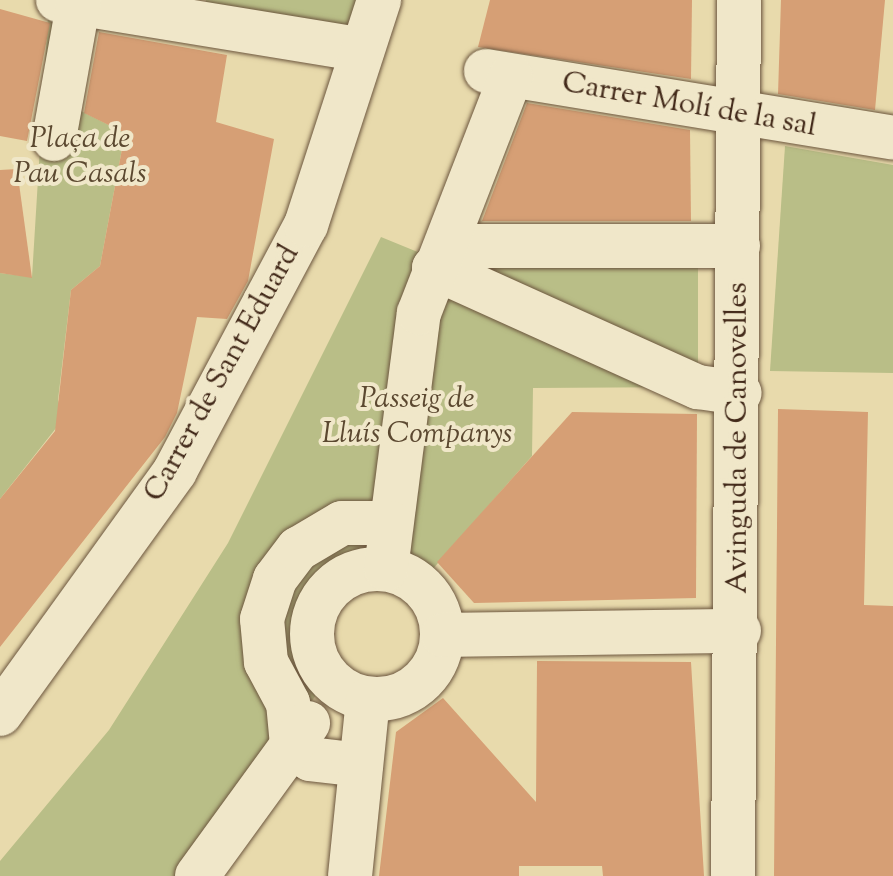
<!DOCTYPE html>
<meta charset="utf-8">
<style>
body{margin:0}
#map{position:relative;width:893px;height:876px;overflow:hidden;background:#e8daac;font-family:"Sorts Mill Goudy",serif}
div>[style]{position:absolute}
.green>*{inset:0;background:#b9be87}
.building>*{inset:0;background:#d69f75}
.roads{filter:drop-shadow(0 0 2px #6c563e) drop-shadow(0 0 2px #6c563e)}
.minor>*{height:44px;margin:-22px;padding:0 22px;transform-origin:22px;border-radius:22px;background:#f0e7c9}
.minor>.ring{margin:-22px;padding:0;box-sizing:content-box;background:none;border:44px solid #f0e7c9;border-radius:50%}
span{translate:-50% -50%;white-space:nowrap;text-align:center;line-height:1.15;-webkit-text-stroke:8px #f0e7c9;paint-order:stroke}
.street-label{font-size:30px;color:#432a1a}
.park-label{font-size:30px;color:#5b4830;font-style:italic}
</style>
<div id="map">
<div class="green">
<i style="clip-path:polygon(206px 0,366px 0,350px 49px,201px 26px)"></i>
<i style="clip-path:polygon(48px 16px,92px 29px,75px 108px,125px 133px,100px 266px,71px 290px,58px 400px,64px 418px,0 499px,0 273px,32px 277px)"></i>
<i style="clip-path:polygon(785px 146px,893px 165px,893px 373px,770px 371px)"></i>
<i style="clip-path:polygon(381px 237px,425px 255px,698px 262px,698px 387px,533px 388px,532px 456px,424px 579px,395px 564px,354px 566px,319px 584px,304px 648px,324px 684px,185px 876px,0 876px,0 861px,109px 730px,228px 543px)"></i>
</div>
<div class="building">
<i style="clip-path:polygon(490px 0,692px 0,691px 79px,478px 47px)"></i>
<i style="clip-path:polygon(781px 0,885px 0,875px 110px,778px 94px)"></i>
<i style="clip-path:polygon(0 9px,50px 23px,27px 141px,0 136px)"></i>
<i style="clip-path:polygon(99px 32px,227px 55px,216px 122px,274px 139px,248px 281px,227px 319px,197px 317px,177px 413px,165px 437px,0 647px,0 499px,55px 431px,71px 290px,100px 266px,125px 133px,84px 113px)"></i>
<i style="clip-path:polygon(527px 103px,690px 130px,691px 221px,482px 221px)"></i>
<i style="clip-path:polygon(17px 169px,32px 278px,0 273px,0 170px)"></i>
<i style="clip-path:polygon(778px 409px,868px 412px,864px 605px,893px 606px,893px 876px,774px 876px)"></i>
<i style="clip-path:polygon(572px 412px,697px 414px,696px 598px,474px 603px,437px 562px)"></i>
<i style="clip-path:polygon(537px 661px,691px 662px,704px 876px,603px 876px,602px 866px,519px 866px,519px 876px,379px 876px,396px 732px,443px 698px,536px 802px)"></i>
</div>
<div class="roads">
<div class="minor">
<i style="left:58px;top:0;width:308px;rotate:9.3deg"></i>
<i style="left:486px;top:71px;width:412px;rotate:9.3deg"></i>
<i style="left:54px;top:139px;width:141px;rotate:-79.8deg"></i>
<i style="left:434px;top:268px;width:290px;rotate:24.3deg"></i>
<i style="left:698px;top:387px;width:42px;rotate:8.1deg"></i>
<i style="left:434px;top:268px;width:39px;rotate:-35deg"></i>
<i style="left:466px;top:246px;width:272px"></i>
<i class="ring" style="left:312px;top:569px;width:86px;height:86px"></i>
<i style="left:386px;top:569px;width:258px;rotate:-82.7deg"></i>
<i style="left:419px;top:313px;width:254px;rotate:-68.8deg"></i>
<i style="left:443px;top:635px;width:296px;rotate:-0.8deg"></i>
<i style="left:0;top:714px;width:299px;rotate:-54.2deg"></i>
<i style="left:175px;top:471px;width:279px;rotate:-62deg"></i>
<i style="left:306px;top:225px;width:237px;rotate:-72deg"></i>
<i style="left:361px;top:765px;width:51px;rotate:-173.3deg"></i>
<i style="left:310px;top:759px;width:23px;rotate:-142deg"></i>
<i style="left:292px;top:745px;width:42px;rotate:-95.4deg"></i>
<i style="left:288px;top:703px;width:47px;rotate:-118.2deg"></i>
<i style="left:266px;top:662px;width:43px;rotate:-95.3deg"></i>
<i style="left:262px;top:619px;width:42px;rotate:-72deg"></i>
<i style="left:275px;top:579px;width:38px;rotate:-53deg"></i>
<i style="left:298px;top:549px;width:51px;rotate:-30.6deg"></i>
<i style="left:342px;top:523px;width:49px"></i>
<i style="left:197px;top:876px;width:189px;rotate:-54deg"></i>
<i style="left:350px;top:876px;width:177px;rotate:-84.2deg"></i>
<i style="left:733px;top:876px;width:876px;rotate:-89.61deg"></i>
</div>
</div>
<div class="street-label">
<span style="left:689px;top:106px;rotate:10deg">Carrer Molí de la sal</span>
<span style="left:223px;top:374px;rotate:-61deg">Carrer de Sant Eduard</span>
<span style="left:739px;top:438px;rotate:-90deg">Avinguda de Canovelles</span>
</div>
<div class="park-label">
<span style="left:80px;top:157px">Plaça de<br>Pau Casals</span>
<span style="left:417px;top:417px">Passeig de<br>Lluís Companys</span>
</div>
</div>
